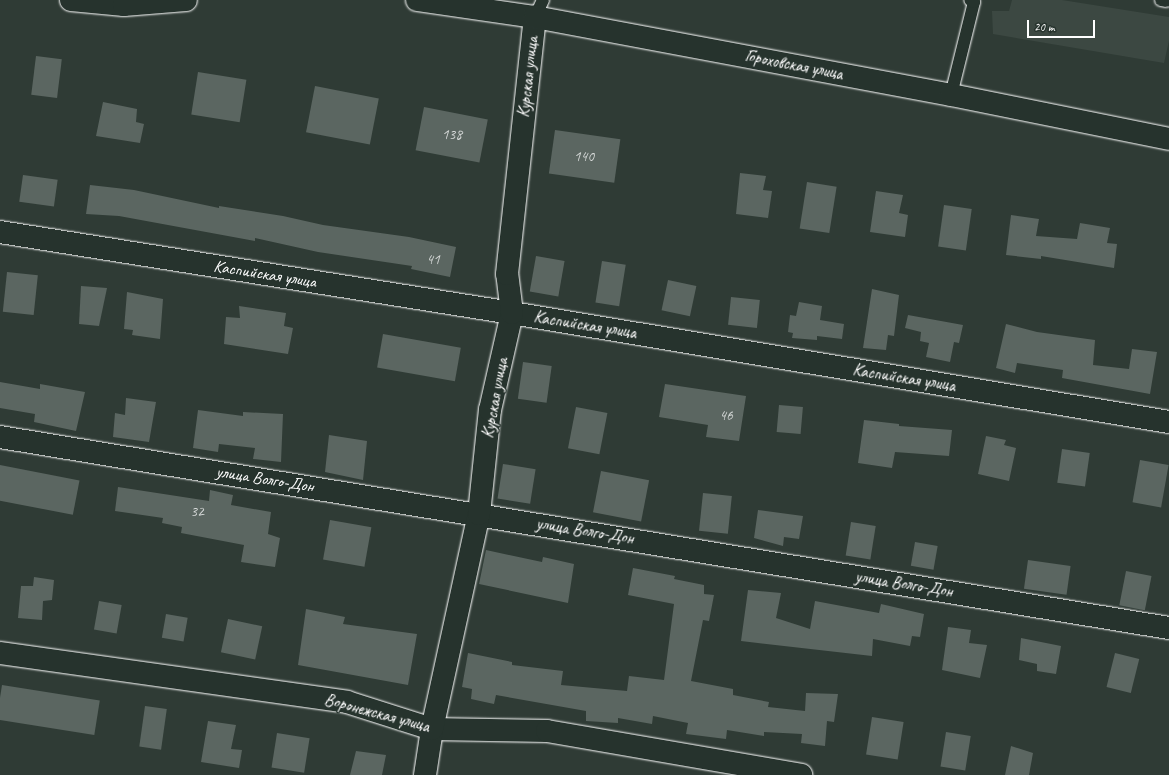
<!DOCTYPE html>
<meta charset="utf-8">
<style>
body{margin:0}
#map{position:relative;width:1169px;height:775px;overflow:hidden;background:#2f3b35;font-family:Caveat,sans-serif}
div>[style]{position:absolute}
.built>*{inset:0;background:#3c4842}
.building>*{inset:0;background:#5b6661;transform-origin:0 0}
.roads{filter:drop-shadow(0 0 1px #fff) drop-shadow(0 0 1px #fff)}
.service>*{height:12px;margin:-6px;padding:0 6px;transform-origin:6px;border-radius:6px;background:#26332d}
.minor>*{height:22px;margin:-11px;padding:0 11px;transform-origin:11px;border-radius:11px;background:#26332d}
.tertiary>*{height:22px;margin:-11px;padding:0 11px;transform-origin:11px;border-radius:11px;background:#26332d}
span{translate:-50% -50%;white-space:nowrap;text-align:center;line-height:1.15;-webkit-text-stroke:3px #26332d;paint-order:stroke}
.number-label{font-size:15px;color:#d6d9d8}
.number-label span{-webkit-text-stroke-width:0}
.street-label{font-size:17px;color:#fff}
.scale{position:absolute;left:1027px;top:20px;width:68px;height:18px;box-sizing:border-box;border:2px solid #fff;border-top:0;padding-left:5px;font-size:12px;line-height:14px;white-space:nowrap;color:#fff;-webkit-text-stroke:3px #26332d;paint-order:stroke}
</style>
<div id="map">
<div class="built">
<i style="clip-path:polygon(1012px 0,1062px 0,1169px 17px,1169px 41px,1164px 63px,993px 34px,992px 11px,1009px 11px)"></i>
</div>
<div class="building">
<i style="left:36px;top:56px;width:26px;height:39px;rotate:7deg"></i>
<i style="left:198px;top:72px;width:49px;height:43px;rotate:9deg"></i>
<i style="left:315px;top:86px;width:65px;height:47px;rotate:11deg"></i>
<i style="clip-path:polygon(103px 102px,137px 109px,136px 122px,144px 124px,140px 143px,96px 136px)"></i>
<i style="left:424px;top:107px;width:65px;height:44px;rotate:11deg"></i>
<i style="left:555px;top:130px;width:66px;height:44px;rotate:8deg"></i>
<i style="clip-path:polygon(740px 173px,766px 176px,763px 190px,772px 191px,768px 218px,736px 214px)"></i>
<i style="left:23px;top:175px;width:35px;height:27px;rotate:8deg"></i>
<i style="left:807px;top:182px;width:30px;height:47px;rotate:9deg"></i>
<i style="clip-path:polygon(90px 185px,134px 190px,219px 208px,219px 206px,283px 216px,323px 225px,409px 237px,456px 247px,450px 277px,411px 269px,412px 266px,318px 252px,255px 238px,255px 241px,119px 216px,86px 214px)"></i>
<i style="clip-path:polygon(876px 191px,903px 195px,899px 213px,908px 215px,905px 237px,870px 232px)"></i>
<i style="left:944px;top:205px;width:28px;height:42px;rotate:8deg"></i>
<i style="clip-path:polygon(1011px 215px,1039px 219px,1036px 236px,1077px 239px,1080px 223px,1110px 228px,1107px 243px,1117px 244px,1114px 268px,1041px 256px,1041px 259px,1006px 255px)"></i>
<i style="left:536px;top:256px;width:29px;height:36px;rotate:10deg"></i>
<i style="left:602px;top:261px;width:24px;height:42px;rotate:9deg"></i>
<i style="left:7px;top:272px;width:31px;height:40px;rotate:6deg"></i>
<i style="left:668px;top:280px;width:29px;height:31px;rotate:12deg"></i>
<i style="clip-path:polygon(81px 286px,107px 288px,99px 326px,79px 324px)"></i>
<i style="clip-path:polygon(872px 289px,899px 295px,894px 336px,888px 335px,886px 350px,863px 348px)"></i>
<i style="clip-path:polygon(127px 292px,163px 299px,160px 339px,132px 335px,133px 330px,124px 329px)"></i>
<i style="left:731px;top:297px;width:29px;height:28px;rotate:6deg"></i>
<i style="clip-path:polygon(799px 302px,822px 306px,820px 320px,844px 324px,842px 339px,817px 336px,817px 340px,792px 338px,793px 333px,788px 332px,790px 315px,796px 316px)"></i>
<i style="clip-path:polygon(239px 306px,286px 313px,284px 326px,293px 328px,288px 354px,224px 344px,226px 317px,240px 318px)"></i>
<i style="clip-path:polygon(908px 315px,963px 325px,959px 343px,954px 342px,950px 362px,926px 357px,929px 343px,920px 341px,921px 332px,905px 328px)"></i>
<i style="clip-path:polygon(1006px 324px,1037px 332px,1095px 340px,1093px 365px,1129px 369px,1132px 349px,1157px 352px,1150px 394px,1062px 378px,1063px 370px,1017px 363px,1015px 373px,996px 368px)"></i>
<i style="left:383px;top:334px;width:79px;height:34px;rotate:10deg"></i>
<i style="left:523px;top:362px;width:29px;height:37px;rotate:8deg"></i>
<i style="clip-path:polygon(0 382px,40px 389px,40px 384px,85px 392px,76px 431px,34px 422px,35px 414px,0 408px)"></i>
<i style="clip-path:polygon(665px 384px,746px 396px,739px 441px,706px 437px,708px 425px,659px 417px)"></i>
<i style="clip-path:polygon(126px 398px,156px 402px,149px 442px,113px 437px,115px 413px,125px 415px)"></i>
<i style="left:779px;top:405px;width:24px;height:27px;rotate:5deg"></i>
<i style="left:576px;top:407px;width:32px;height:42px;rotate:11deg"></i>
<i style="clip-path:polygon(198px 410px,243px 416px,243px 412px,283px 414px,281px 462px,253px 459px,255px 448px,219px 444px,218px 452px,193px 448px)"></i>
<i style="clip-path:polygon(864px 420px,899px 424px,899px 426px,952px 430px,949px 456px,895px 452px,892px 468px,858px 463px)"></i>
<i style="clip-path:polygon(329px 435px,367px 441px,363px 480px,325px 472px)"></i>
<i style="clip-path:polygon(986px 436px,1006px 440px,1004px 445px,1016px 448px,1009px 481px,978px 474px)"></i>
<i style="left:1062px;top:449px;width:28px;height:34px;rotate:8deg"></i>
<i style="left:1140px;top:460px;width:29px;height:43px;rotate:10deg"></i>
<i style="left:503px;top:464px;width:33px;height:35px;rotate:9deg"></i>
<i style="left:0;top:465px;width:81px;height:35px;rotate:11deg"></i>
<i style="left:601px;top:471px;width:49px;height:42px;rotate:11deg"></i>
<i style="clip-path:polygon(118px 487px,209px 501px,210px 490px,233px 495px,231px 505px,271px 512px,268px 534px,280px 538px,275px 567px,241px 562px,244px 545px,181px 533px,182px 527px,162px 523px,163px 518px,115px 511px)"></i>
<i style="left:703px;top:493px;width:29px;height:38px;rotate:6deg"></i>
<i style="clip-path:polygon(758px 510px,803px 516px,799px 539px,784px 537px,783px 546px,754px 538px)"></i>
<i style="left:330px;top:520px;width:42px;height:40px;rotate:10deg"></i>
<i style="left:851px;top:522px;width:25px;height:34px;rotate:9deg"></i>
<i style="left:915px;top:542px;width:23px;height:24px;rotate:10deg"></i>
<i style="clip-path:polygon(486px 550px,542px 562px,543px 557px,574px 564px,568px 603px,479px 584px)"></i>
<i style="left:1028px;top:560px;width:43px;height:29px;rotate:8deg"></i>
<i style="clip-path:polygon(633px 568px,675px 576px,674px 579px,704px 585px,704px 594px,714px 595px,709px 621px,703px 620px,691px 681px,733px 689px,733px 695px,769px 702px,768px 707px,805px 711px,806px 693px,838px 694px,834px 722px,827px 721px,825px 746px,801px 743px,802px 734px,764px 732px,764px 736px,727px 730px,726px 739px,686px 734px,688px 723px,653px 716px,652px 724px,618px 718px,618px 723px,586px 721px,586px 711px,496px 695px,494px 704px,471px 699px,472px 689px,462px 687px,468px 653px,512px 662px,512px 665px,563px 671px,561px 685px,627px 691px,629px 676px,664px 680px,674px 604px,628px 595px)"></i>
<i style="left:1126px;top:571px;width:26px;height:35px;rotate:11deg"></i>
<i style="clip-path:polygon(34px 577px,54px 580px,52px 600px,43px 601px,42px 620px,18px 618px,21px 586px,33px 586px)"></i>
<i style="clip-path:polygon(748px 590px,781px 593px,776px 618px,810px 629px,815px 601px,879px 613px,881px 604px,924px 614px,920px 637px,912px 636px,910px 646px,873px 639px,872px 656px,741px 641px)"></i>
<i style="left:99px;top:601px;width:23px;height:29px;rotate:10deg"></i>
<i style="clip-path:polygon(306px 609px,345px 617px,343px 624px,417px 634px,408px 685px,298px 665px)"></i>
<i style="left:166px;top:614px;width:22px;height:24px;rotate:10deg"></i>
<i style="left:228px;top:619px;width:35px;height:34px;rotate:12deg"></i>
<i style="clip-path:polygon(948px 627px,971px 630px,969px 643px,987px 645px,980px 678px,942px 670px)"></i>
<i style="clip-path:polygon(1021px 638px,1061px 646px,1056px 674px,1037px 671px,1037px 664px,1019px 660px)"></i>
<i style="left:1115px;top:653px;width:25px;height:35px;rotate:14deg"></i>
<i style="left:2px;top:685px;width:99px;height:35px;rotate:9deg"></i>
<i style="left:145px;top:706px;width:22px;height:41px;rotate:8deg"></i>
<i style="left:872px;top:717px;width:32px;height:38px;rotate:9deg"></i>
<i style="clip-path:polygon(208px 721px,236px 725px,231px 749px,242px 750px,239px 768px,201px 762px)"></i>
<i style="left:946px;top:732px;width:25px;height:35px;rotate:9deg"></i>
<i style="left:277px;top:733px;width:33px;height:35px;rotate:9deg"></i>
<i style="clip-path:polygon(1011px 746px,1033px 753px,1029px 775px,1005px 775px)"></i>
<i style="clip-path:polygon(356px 751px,386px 755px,382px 775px,350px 775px)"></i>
</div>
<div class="roads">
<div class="service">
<i style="left:1161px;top:0;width:5px;rotate:11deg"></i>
<i style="left:535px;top:17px;width:19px;rotate:-65deg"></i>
<i style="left:951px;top:95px;width:96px;rotate:-76.1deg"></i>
<i style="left:974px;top:2px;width:4px;rotate:-153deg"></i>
</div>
<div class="minor">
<i style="left:71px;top:0;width:53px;rotate:5.4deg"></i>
<i style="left:124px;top:5px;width:62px;rotate:-4.6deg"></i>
<i style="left:0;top:232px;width:518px;rotate:8.99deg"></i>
<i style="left:512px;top:313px;width:666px;rotate:9.42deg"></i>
<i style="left:0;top:437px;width:1185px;rotate:9.28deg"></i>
<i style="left:0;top:653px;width:350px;rotate:8deg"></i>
<i style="left:347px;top:702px;width:89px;rotate:17.6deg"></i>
<i style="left:432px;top:729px;width:115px;rotate:1deg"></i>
<i style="left:547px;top:731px;width:258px;rotate:9.8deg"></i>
<i style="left:425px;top:775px;width:47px;rotate:-81.3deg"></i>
<i style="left:432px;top:729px;width:220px;rotate:-77.7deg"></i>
<i style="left:479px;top:514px;width:105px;rotate:-84deg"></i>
<i style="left:490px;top:410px;width:99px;rotate:-77.2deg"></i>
<i style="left:512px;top:313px;width:39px;rotate:-97deg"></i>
<i style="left:507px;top:274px;width:259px;rotate:-83.8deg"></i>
</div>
<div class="tertiary">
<i style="left:417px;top:0;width:119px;rotate:8.2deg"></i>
<i style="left:535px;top:17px;width:423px;rotate:10.6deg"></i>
<i style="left:951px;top:95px;width:222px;rotate:11.4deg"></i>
</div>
</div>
<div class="number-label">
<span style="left:452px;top:135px">138</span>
<span style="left:584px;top:157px">140</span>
<span style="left:433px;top:260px">41</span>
<span style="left:726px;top:416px">46</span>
<span style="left:197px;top:512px">32</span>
</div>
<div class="street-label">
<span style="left:794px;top:65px;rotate:11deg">Гороховская улица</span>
<span style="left:528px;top:77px;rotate:-84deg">Курская улица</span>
<span style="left:265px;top:274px;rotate:9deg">Каспийская улица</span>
<span style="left:585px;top:325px;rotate:9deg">Каспийская улица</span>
<span style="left:904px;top:378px;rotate:9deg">Каспийская улица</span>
<span style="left:495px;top:398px;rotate:-80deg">Курская улица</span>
<span style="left:265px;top:479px;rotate:9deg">улица Волго-Дон</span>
<span style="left:585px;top:531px;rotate:9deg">улица Волго-Дон</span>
<span style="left:904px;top:584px;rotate:9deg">улица Волго-Дон</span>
<span style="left:377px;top:713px;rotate:15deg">Воронежская улица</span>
</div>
<div class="scale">20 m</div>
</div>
